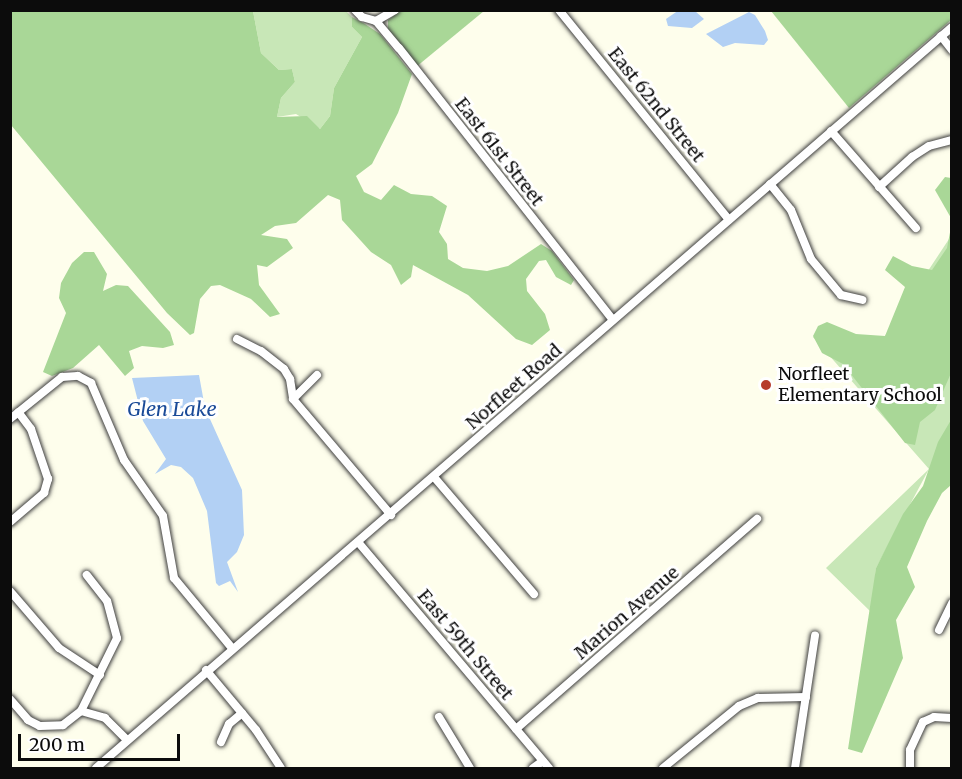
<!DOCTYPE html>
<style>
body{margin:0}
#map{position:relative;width:962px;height:779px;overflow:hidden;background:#fefeec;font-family:Merriweather,serif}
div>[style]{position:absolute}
.green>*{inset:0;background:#c8e7b7}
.forest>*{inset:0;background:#a9d797}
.water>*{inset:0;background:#b2d0f4}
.roads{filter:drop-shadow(0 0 2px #3f3f3f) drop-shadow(0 0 2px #3f3f3f)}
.minor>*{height:8px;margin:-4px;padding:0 4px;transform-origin:4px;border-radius:4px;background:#fff}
.dots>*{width:16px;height:16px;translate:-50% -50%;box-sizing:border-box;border:3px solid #fff;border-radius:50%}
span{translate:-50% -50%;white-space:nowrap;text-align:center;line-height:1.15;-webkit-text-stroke:6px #fff;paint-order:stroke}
.street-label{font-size:18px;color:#0c0c0c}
.poi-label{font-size:18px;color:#0c0c0c}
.left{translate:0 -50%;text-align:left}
.water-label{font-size:20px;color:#1b4b98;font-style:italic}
.frame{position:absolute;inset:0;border:12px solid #0c0c0c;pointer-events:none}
.scale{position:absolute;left:18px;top:734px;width:162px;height:27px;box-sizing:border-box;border:3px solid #0c0c0c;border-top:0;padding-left:8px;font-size:18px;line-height:21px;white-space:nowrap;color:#0c0c0c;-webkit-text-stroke:4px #fff;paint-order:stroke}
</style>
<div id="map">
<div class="green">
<i style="clip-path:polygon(253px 11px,346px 11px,352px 17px,352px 27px,362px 37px,334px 88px,330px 116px,320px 129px,296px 114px,277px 117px,281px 98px,295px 82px,292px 69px,279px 70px,261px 53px)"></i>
<i style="clip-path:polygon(951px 236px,951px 446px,929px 469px,876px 568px,872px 613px,826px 568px,929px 469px,813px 337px,885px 336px)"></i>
</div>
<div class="forest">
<i style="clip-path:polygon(10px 11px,253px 11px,261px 53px,279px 70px,292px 69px,295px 82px,281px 98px,277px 117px,307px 116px,320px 129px,330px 116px,334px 88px,362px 37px,352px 27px,352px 17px,365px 24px,380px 34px,412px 74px,398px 113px,372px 164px,356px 176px,364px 192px,381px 200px,394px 185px,411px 194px,432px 196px,447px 206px,439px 232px,447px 244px,448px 259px,463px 268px,487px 271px,508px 266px,541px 244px,552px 251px,574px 280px,571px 285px,556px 277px,546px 260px,539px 261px,526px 279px,527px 291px,545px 314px,550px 330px,532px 345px,516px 339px,468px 295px,413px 265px,411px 277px,401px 285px,391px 265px,371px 252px,342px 220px,340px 200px,328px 195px,296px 223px,275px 226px,261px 235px,287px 239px,293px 248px,267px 267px,257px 265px,259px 285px,280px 314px,270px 317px,251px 299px,220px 285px,211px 286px,200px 299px,194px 333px,190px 335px,167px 313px,11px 125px)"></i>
<i style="clip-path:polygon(400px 11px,484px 11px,416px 67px,388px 29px,388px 20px)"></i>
<i style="clip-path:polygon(771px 11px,951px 11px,951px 20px,849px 108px)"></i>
<i style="clip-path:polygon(945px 177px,951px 178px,951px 218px,935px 190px)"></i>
<i style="clip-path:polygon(951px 227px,951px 373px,935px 410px,920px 422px,915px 445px,905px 443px,843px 364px,822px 353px,813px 336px,818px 326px,827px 322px,856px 334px,885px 336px,905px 287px,885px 270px,893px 256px,912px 266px,932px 270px,947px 248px)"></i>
<i style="clip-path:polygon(84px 252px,94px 252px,107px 274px,103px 291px,116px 285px,128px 286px,170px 332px,174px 345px,163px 348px,142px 346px,129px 351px,134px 368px,125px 376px,99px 345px,73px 368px,52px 376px,43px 372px,66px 313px,59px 298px,61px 283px,72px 263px)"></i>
<i style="clip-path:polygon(951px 420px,951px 485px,942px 493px,927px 521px,907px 567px,915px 587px,896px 620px,903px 658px,862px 753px,848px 749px,876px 568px,903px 514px,923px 486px,938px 442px)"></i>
</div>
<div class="water">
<i style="clip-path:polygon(679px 10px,695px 11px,704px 19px,692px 28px,668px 26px,666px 19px)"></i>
<i style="clip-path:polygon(749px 12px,755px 15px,765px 31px,768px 40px,764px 45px,735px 43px,723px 47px,706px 34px)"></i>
<i style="clip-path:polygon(199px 375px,205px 408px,242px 490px,244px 535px,237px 552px,227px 562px,238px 592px,230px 581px,219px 586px,216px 583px,207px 511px,193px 478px,181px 467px,171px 465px,155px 474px,166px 459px,143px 421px,132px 378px)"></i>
</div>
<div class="roads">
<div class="minor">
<i style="left:355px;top:10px;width:10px;rotate:45deg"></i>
<i style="left:362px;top:17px;width:15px;rotate:16deg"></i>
<i style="left:376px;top:21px;width:35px;rotate:50deg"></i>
<i style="left:399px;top:48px;width:346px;rotate:51.8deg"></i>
<i style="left:559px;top:10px;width:270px;rotate:51deg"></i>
<i style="left:376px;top:21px;width:22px;rotate:-30deg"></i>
<i style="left:941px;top:36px;width:18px;rotate:52deg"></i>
<i style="left:831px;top:131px;width:129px;rotate:48.8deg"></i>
<i style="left:770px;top:184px;width:33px;rotate:51deg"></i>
<i style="left:791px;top:210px;width:53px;rotate:67.8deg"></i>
<i style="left:811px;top:259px;width:47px;rotate:50.2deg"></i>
<i style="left:841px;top:295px;width:22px;rotate:13deg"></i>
<i style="left:879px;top:187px;width:45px;rotate:-42.3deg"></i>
<i style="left:912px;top:157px;width:20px;rotate:-33deg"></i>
<i style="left:929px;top:146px;width:24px;rotate:-15deg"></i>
<i style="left:237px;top:339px;width:27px;rotate:27deg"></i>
<i style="left:261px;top:351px;width:29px;rotate:38deg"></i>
<i style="left:284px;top:369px;width:12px;rotate:59deg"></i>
<i style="left:290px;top:379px;width:20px;rotate:81deg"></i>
<i style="left:293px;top:399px;width:152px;rotate:49.8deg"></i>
<i style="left:293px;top:399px;width:34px;rotate:-45deg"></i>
<i style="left:10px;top:419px;width:67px;rotate:-38.9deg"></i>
<i style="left:62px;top:377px;width:16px;rotate:-4deg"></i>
<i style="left:78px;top:376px;width:15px;rotate:28deg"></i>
<i style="left:91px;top:383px;width:84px;rotate:66.8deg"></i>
<i style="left:124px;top:460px;width:68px;rotate:55.1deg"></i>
<i style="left:163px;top:516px;width:63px;rotate:79.9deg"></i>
<i style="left:174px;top:578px;width:91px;rotate:50.4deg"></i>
<i style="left:434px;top:477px;width:154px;rotate:49.5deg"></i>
<i style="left:10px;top:522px;width:45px;rotate:-40.5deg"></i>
<i style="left:44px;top:493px;width:15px;rotate:-74deg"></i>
<i style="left:48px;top:479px;width:53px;rotate:-108.8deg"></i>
<i style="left:31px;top:429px;width:21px;rotate:-127deg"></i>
<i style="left:358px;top:542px;width:296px;rotate:49.8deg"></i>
<i style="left:10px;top:591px;width:75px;rotate:49.3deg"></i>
<i style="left:59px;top:648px;width:49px;rotate:33.4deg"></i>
<i style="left:939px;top:630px;width:30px;rotate:-64deg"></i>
<i style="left:206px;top:670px;width:78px;rotate:50.2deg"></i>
<i style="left:256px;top:730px;width:45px;rotate:56.7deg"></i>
<i style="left:10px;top:699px;width:28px;rotate:49deg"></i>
<i style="left:28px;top:720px;width:13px;rotate:27deg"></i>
<i style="left:40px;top:726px;width:23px;rotate:-2deg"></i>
<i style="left:63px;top:725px;width:23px;rotate:-38deg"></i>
<i style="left:81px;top:711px;width:81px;rotate:-63.7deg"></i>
<i style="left:117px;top:638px;width:38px;rotate:-105deg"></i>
<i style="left:107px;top:601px;width:33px;rotate:-128deg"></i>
<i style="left:81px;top:711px;width:25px;rotate:16deg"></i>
<i style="left:105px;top:718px;width:31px;rotate:45deg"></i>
<i style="left:439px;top:717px;width:60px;rotate:58.7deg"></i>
<i style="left:516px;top:729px;width:320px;rotate:-41.1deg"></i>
<i style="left:221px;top:742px;width:20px;rotate:-66deg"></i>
<i style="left:229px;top:724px;width:17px;rotate:-40deg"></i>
<i style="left:96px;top:768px;width:1132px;rotate:-40.88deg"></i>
<i style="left:533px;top:768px;width:12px;rotate:-35deg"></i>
<i style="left:663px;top:768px;width:98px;rotate:-39.2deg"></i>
<i style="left:739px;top:706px;width:21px;rotate:-23deg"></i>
<i style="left:758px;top:698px;width:48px;rotate:-1.2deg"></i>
<i style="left:795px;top:768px;width:134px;rotate:-81.4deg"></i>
<i style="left:910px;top:768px;width:18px;rotate:-90deg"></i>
<i style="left:910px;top:750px;width:31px;rotate:-65deg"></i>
<i style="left:923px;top:722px;width:12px;rotate:-24deg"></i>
<i style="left:934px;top:717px;width:18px;rotate:3deg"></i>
</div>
</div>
<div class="dots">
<i style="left:766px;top:385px;background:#b63c2a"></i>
</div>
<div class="street-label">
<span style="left:656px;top:105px;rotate:51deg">East 62nd Street</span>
<span style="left:499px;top:152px;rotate:52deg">East 61st Street</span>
<span style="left:514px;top:387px;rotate:-41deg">Norfleet Road</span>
<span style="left:627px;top:613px;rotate:-41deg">Marion Avenue</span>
<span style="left:465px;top:645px;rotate:50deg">East 59th Street</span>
</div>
<div class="poi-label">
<span class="left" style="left:778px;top:385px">Norfleet<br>Elementary School</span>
</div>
<div class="water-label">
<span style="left:172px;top:408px">Glen Lake</span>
</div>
<div class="frame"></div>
<div class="scale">200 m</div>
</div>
